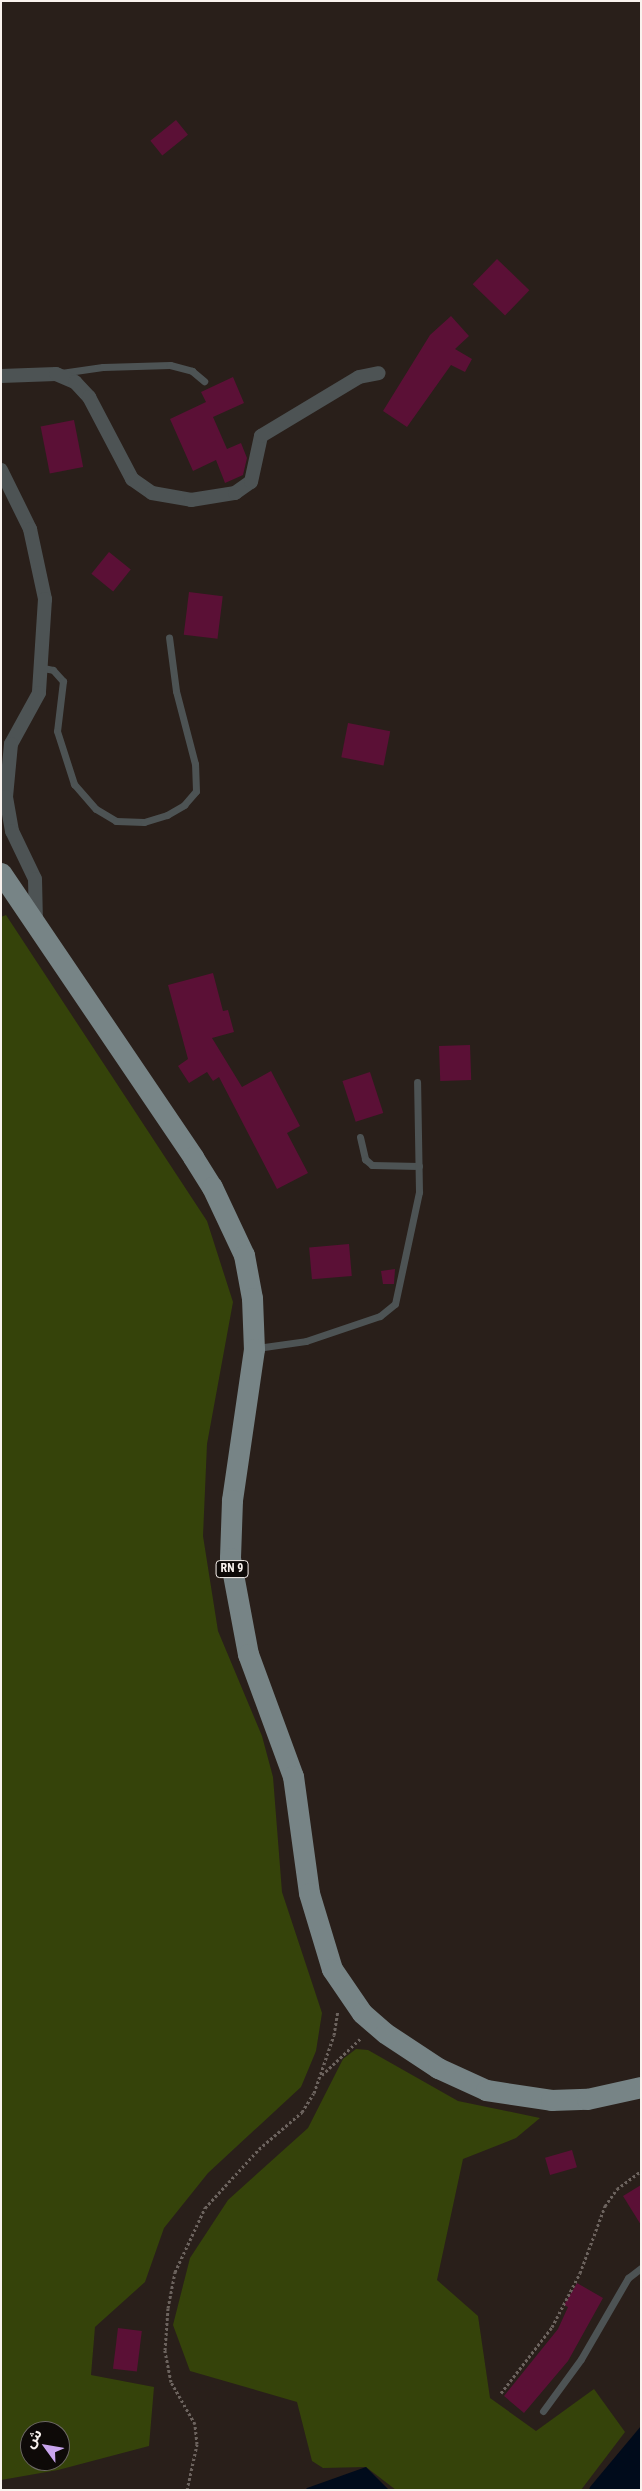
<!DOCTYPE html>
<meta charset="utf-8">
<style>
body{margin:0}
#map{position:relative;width:642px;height:2491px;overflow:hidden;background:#291f1a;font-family:"Roboto Condensed","Noto Sans Arabic",sans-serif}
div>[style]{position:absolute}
.green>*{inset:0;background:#35430a}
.water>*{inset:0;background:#000b1b}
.building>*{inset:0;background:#5b1036;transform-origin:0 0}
.path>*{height:3px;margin-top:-1.5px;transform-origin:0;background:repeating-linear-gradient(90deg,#6c635e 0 2.5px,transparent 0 5px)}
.lane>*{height:7px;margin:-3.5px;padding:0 3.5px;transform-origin:3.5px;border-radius:3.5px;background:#4d5354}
.street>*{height:14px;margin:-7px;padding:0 7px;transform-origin:7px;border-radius:7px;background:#4d5354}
.primary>*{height:21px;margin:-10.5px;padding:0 10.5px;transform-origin:10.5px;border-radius:10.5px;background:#778486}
span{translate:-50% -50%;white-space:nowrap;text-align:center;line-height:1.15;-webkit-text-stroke:5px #0e0a08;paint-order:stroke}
.shield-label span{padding:1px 4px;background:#0e0a08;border:1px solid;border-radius:4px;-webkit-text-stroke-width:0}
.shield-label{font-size:12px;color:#f9f2ee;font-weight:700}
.frame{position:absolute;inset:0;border:2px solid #f9f2ee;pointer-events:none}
.north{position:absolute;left:20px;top:2421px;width:50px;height:50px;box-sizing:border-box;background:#0e0a08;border:1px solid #6c6764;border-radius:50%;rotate:302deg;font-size:14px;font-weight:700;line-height:20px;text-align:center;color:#f9f2ee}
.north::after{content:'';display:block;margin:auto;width:18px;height:22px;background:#c9a5ee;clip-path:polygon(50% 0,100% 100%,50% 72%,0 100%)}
</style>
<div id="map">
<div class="green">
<i style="clip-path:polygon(evenodd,6px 915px,207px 1221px,233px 1302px,207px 1444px,203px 1536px,218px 1631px,262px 1736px,273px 1777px,282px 1892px,322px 2013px,316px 2051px,301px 2087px,208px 2173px,164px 2228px,145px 2282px,95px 2327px,91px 2375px,154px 2387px,149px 2446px,58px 2470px,1px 2480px,1px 917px,6px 915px,30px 2431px,60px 2431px,60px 2461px,30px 2461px,30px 2431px)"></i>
<i style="clip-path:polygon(356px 2049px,368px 2050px,458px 2101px,540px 2118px,516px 2138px,463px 2159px,437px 2280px,478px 2316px,490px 2398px,536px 2431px,594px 2389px,625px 2432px,581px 2490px,396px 2490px,366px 2467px,323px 2468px,312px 2461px,297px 2402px,190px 2371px,173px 2325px,190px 2258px,228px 2200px,308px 2128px,343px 2059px)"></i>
</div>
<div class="water">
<i style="clip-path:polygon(641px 2426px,641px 2490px,589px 2490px,590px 2487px)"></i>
<i style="clip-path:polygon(366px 2467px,389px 2490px,305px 2490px,307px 2488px)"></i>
</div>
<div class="building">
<i style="left:176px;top:120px;width:19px;height:33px;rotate:51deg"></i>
<i style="left:497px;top:259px;width:45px;height:35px;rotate:44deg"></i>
<i style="clip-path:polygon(451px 316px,469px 336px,455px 349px,472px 359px,465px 372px,451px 365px,407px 427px,383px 411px,430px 335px)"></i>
<i style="clip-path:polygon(233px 377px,244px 403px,213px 417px,227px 449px,241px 443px,247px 458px,243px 475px,225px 483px,216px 460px,193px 471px,170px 419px,206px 402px,201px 392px)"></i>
<i style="left:74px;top:420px;width:48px;height:34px;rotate:79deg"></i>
<i style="left:109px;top:552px;width:28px;height:28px;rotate:39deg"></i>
<i style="left:189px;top:592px;width:34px;height:43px;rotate:7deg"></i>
<i style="left:348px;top:723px;width:43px;height:35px;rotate:11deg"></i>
<i style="clip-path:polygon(213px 973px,223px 1011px,228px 1010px,234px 1032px,212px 1038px,242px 1087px,271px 1071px,300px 1126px,287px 1133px,308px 1173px,277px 1189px,219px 1077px,213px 1081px,207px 1072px,189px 1083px,178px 1066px,188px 1059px,168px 985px)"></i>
<i style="left:470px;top:1045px;width:35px;height:31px;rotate:88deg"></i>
<i style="left:370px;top:1072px;width:43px;height:29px;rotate:72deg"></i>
<i style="left:349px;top:1244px;width:32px;height:40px;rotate:85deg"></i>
<i style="clip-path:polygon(395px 1269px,394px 1284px,383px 1284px,381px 1271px)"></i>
<i style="left:572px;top:2150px;width:18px;height:28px;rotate:74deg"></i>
<i style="clip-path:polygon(641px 2185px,641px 2225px,623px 2196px)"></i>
<i style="clip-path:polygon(577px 2283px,603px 2298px,568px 2361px,524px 2413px,504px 2396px,558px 2329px,568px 2307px,564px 2305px)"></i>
<i style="left:118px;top:2328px;width:24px;height:41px;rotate:7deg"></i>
</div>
<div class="path">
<i style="left:322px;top:2075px;width:54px;rotate:-43.5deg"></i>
<i style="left:501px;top:2393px;width:83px;rotate:-52.3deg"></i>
<i style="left:552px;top:2327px;width:61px;rotate:-62.6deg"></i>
<i style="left:580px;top:2273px;width:72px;rotate:-69.5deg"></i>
<i style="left:605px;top:2206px;width:21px;rotate:-55deg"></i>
<i style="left:617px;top:2189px;width:30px;rotate:-37deg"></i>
<i style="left:187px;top:2490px;width:47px;rotate:-77.7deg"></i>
<i style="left:197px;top:2444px;width:20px;rotate:-96deg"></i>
<i style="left:195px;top:2424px;width:48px;rotate:-119.7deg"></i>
<i style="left:171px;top:2382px;width:33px;rotate:-101deg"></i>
<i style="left:165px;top:2350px;width:42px;rotate:-85.9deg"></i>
<i style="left:168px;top:2308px;width:37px;rotate:-79deg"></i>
<i style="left:175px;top:2272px;width:71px;rotate:-64.9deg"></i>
<i style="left:205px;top:2208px;width:80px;rotate:-47.5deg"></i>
<i style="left:259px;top:2149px;width:57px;rotate:-40.7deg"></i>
<i style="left:302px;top:2112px;width:22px;rotate:-58deg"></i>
<i style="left:314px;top:2093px;width:61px;rotate:-71deg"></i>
<i style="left:334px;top:2035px;width:24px;rotate:-81deg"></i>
</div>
<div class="lane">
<i style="left:61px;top:373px;width:42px;rotate:-8.1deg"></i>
<i style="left:103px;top:367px;width:67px;rotate:-1.7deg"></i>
<i style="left:170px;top:365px;width:23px;rotate:15deg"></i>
<i style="left:192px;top:371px;width:16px;rotate:40deg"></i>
<i style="left:43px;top:668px;width:10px;rotate:11deg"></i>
<i style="left:53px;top:670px;width:15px;rotate:48deg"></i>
<i style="left:63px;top:681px;width:50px;rotate:96.8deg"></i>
<i style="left:57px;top:731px;width:56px;rotate:72.2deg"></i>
<i style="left:74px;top:784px;width:33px;rotate:49deg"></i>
<i style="left:96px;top:809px;width:23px;rotate:31deg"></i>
<i style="left:116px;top:821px;width:28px;rotate:2deg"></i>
<i style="left:144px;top:822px;width:24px;rotate:-17deg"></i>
<i style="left:167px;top:815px;width:20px;rotate:-30deg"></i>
<i style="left:184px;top:805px;width:18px;rotate:-49deg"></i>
<i style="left:196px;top:791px;width:27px;rotate:-92deg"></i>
<i style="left:195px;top:764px;width:75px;rotate:-104.6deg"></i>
<i style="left:176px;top:691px;width:54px;rotate:-97.4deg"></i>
<i style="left:360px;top:1137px;width:23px;rotate:77deg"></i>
<i style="left:365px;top:1159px;width:9px;rotate:41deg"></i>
<i style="left:372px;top:1165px;width:47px;rotate:1.2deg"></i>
<i style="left:257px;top:1348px;width:49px;rotate:-8.1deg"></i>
<i style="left:306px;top:1341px;width:78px;rotate:-18.7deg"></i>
<i style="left:380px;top:1316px;width:19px;rotate:-39deg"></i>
<i style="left:395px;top:1304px;width:115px;rotate:-77.9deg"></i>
<i style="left:419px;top:1192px;width:110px;rotate:-91deg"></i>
<i style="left:543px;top:2411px;width:64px;rotate:-53.8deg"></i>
<i style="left:581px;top:2359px;width:94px;rotate:-59.9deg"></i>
<i style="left:628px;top:2278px;width:16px;rotate:-38deg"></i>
</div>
<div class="street">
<i style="left:1px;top:376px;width:55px;rotate:-2.1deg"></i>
<i style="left:56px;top:374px;width:21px;rotate:23deg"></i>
<i style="left:75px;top:382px;width:21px;rotate:47deg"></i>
<i style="left:89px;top:397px;width:93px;rotate:62.3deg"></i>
<i style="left:132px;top:479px;width:24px;rotate:35deg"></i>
<i style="left:152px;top:493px;width:40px;rotate:10deg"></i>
<i style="left:191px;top:500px;width:45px;rotate:-9deg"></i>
<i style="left:235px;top:493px;width:19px;rotate:-35deg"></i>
<i style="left:251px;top:482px;width:47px;rotate:-77.7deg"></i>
<i style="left:261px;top:436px;width:114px;rotate:-31deg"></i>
<i style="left:359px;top:377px;width:20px;rotate:-11deg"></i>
<i style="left:1px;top:470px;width:66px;rotate:63.8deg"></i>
<i style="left:30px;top:529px;width:72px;rotate:77.9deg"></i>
<i style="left:45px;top:599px;width:94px;rotate:93.7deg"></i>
<i style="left:39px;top:693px;width:58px;rotate:118.8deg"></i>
<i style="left:11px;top:744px;width:53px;rotate:95.4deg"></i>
<i style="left:6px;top:797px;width:35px;rotate:80deg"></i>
<i style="left:12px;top:831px;width:53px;rotate:64.4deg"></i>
<i style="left:35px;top:879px;width:43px;rotate:88.7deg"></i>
</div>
<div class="primary">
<i style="left:1px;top:873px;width:343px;rotate:55.9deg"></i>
<i style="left:193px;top:1157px;width:36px;rotate:58deg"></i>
<i style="left:212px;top:1187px;width:75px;rotate:64.8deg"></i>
<i style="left:244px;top:1255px;width:44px;rotate:79.5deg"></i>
<i style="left:252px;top:1298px;width:51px;rotate:87.8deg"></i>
<i style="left:254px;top:1349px;width:153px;rotate:98.3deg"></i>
<i style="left:232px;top:1500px;width:58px;rotate:92deg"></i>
<i style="left:230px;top:1558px;width:98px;rotate:79.4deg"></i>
<i style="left:248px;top:1654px;width:130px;rotate:69.8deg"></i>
<i style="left:293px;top:1776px;width:118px;rotate:82.2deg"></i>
<i style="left:309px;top:1893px;width:79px;rotate:73.2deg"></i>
<i style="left:332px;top:1969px;width:53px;rotate:55.7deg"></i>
<i style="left:362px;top:2013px;width:30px;rotate:41deg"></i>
<i style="left:385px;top:2033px;width:64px;rotate:33.4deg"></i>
<i style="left:438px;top:2068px;width:53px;rotate:24.6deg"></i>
<i style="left:486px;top:2090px;width:66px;rotate:8.7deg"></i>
<i style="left:551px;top:2100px;width:36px;rotate:-2deg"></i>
<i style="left:587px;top:2099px;width:55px;rotate:-12.5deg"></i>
</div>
<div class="shield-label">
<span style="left:232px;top:1569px">RN 9</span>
</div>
<div class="frame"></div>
<div class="north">ش</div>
</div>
